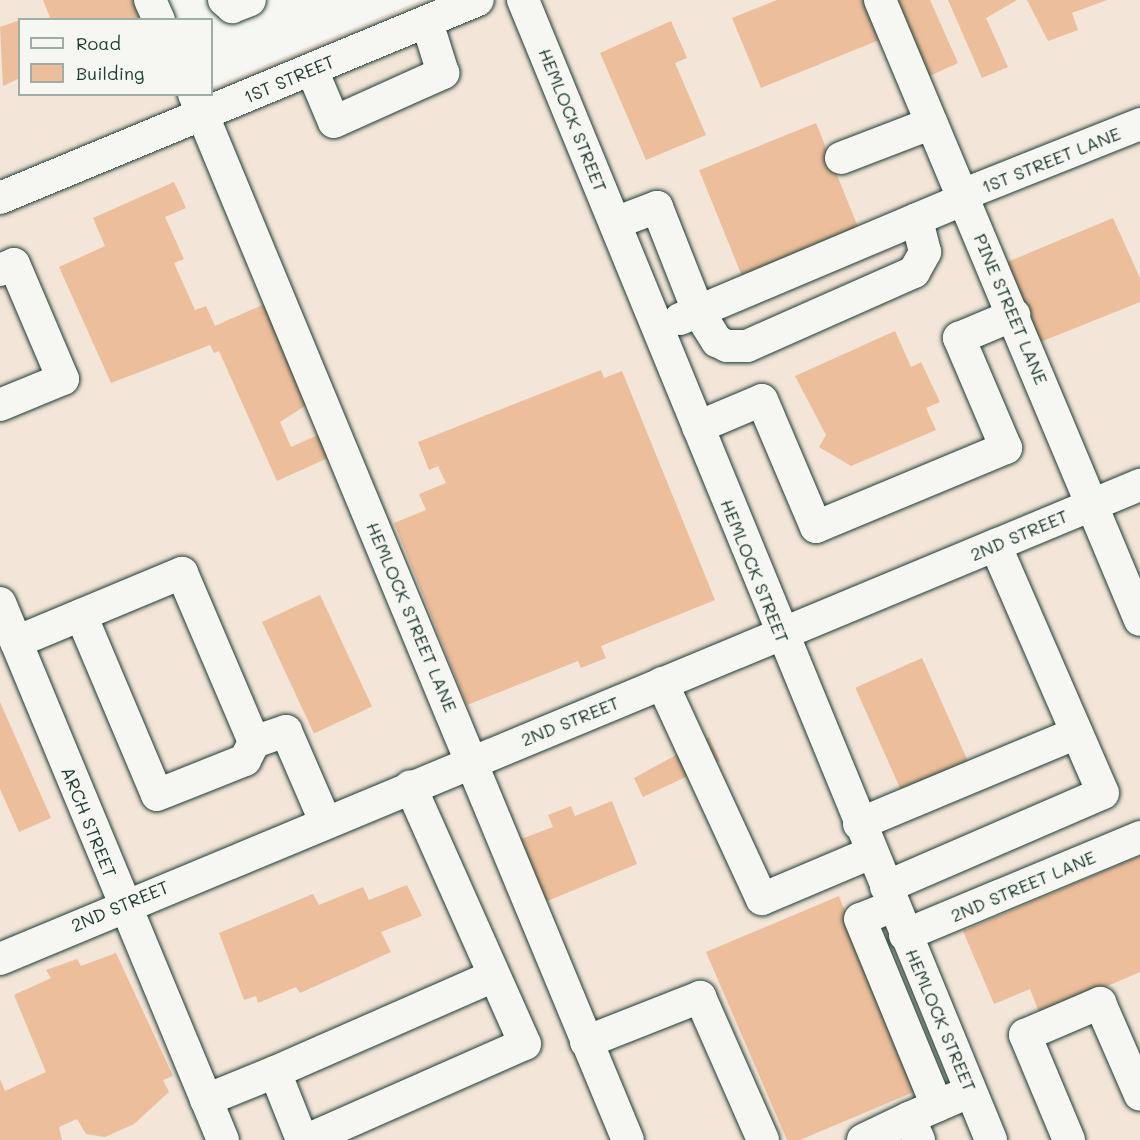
<!DOCTYPE html>
<style>
body{margin:0}
#map{position:relative;width:1140px;height:1140px;overflow:hidden;background:#f6f6f2;font-family:Mali,sans-serif}
div>[style]{position:absolute}
.built>*{inset:0;background:#f3e5d8}
.building>*{inset:0;background:#ecbe9c;transform-origin:0 0}
.roads{filter:drop-shadow(0 0 2px #1f3d34) drop-shadow(0 0 2px #1f3d34)}
.minor>*{height:32px;margin:-16px;padding:0 16px;transform-origin:16px;border-radius:16px;background:#f6f6f2}
span{translate:-50% -50%;white-space:nowrap;text-align:center;line-height:1.15;-webkit-text-stroke:4.5px #f6f6f2;paint-order:stroke}
.street-label{font-size:18px;color:#1f3d34}
.legend{position:absolute;left:18px;top:18px;width:195px;height:78px;box-sizing:border-box;background:#f6f6f2;border:2px solid #a0aca6;margin:0;padding:8px 10px;list-style:none;font-size:18px;color:#1f3d34}
.legend li{display:flex;align-items:center;gap:12px;height:30px}
.legend b{width:30px;border:2px solid #a0aca6}
</style>
<div id="map">
<div class="built">
<i style="clip-path:polygon(0 0,168px 0,177px 19px,20px 20px,20px 94px,212px 94px,212px 87px,421px 0,1140px 0,1140px 1140px,0 1140px)"></i>
</div>
<div class="building">
<i style="clip-path:polygon(43px 0,134px 0,142px 20px,51px 20px)"></i>
<i style="clip-path:polygon(777px 0,863px 0,879px 40px,761px 88px,732px 18px)"></i>
<i style="clip-path:polygon(891px 0,930px 0,958px 63px,925px 78px)"></i>
<i style="clip-path:polygon(948px 0,1017px 0,986px 18px,1008px 67px,982px 78px)"></i>
<i style="clip-path:polygon(1027px 0,1107px 0,1072px 13px,1078px 30px,1048px 41px)"></i>
<i style="clip-path:polygon(20px 20px,20px 78px,3px 86px,0 27px)"></i>
<i style="clip-path:polygon(671px 21px,687px 58px,675px 63px,706px 135px,646px 160px,600px 53px)"></i>
<i style="left:816px;top:123px;width:124px;height:126px;rotate:68deg"></i>
<i style="clip-path:polygon(174px 182px,186px 208px,165px 217px,184px 259px,174px 263px,195px 310px,206px 306px,215px 326px,269px 302px,313px 401px,280px 422px,291px 447px,320px 434px,330px 457px,277px 481px,219px 351px,214px 353px,210px 345px,111px 383px,59px 267px,105px 246px,93px 218px)"></i>
<i style="clip-path:polygon(1113px 218px,1140px 278px,1140px 302px,1038px 343px,1005px 263px)"></i>
<i style="clip-path:polygon(895px 331px,911px 367px,921px 362px,940px 402px,926px 408px,936px 430px,851px 466px,819px 447px,826px 435px,795px 376px)"></i>
<i style="clip-path:polygon(601px 370px,604px 378px,622px 371px,715px 600px,601px 646px,606px 658px,581px 668px,578px 661px,467px 705px,394px 523px,426px 510px,419px 494px,446px 483px,438px 466px,429px 470px,418px 442px)"></i>
<i style="left:320px;top:595px;width:123px;height:64px;rotate:65deg"></i>
<i style="left:922px;top:658px;width:116px;height:73px;rotate:66deg"></i>
<i style="clip-path:polygon(0 702px,51px 818px,19px 832px,0 789px)"></i>
<i style="clip-path:polygon(709px 737px,720px 761px,643px 797px,634px 778px)"></i>
<i style="clip-path:polygon(612px 801px,637px 864px,545px 902px,521px 839px,553px 827px,548px 815px,571px 806px,575px 816px)"></i>
<i style="clip-path:polygon(1140px 856px,1140px 972px,1040px 1015px,1030px 989px,994px 1004px,963px 931px)"></i>
<i style="clip-path:polygon(407px 885px,422px 916px,381px 932px,391px 952px,300px 993px,296px 987px,258px 1003px,256px 996px,244px 1000px,219px 933px,313px 894px,319px 905px,363px 887px,369px 900px)"></i>
<i style="clip-path:polygon(839px 896px,916px 1091px,800px 1140px,787px 1140px,706px 952px)"></i>
<i style="clip-path:polygon(116px 953px,173px 1076px,163px 1080px,169px 1092px,134px 1124px,105px 1137px,86px 1134px,77px 1119px,59px 1127px,62px 1140px,0 1140px,0 1079px,5px 1091px,46px 1072px,14px 995px,51px 978px,46px 970px,77px 959px,81px 966px)"></i>
</div>
<div class="roads">
<div class="minor">
<i style="left:150px;top:0;width:22px;rotate:66deg"></i>
<i style="left:224px;top:0;width:11px;rotate:41deg"></i>
<i style="left:232px;top:7px;width:19px;rotate:-21deg"></i>
<i style="left:523px;top:0;width:1232px;rotate:67.68deg"></i>
<i style="left:880px;top:0;width:672px;rotate:67.25deg"></i>
<i style="left:312px;top:70px;width:56px;rotate:67.1deg"></i>
<i style="left:334px;top:122px;width:120px;rotate:-24.2deg"></i>
<i style="left:443px;top:73px;width:53px;rotate:-107.4deg"></i>
<i style="left:194px;top:94px;width:1132px;rotate:67.47deg"></i>
<i style="left:841px;top:158px;width:97px;rotate:-21deg"></i>
<i style="left:962px;top:195px;width:192px;rotate:-21.7deg"></i>
<i style="left:0;top:198px;width:517px;rotate:-22.5deg"></i>
<i style="left:615px;top:223px;width:45px;rotate:-20.9deg"></i>
<i style="left:657px;top:207px;width:112px;rotate:68.5deg"></i>
<i style="left:698px;top:311px;width:36px;rotate:58deg"></i>
<i style="left:717px;top:341px;width:11px;rotate:27deg"></i>
<i style="left:727px;top:346px;width:20px"></i>
<i style="left:747px;top:346px;width:183px;rotate:-23.9deg"></i>
<i style="left:914px;top:272px;width:23px;rotate:-61deg"></i>
<i style="left:925px;top:252px;width:34px;rotate:-104deg"></i>
<i style="left:0;top:270px;width:15px;rotate:-23deg"></i>
<i style="left:14px;top:264px;width:125px;rotate:66.9deg"></i>
<i style="left:63px;top:379px;width:68px;rotate:157.6deg"></i>
<i style="left:680px;top:319px;width:308px;rotate:-22.9deg"></i>
<i style="left:698px;top:427px;width:69px;rotate:-22.9deg"></i>
<i style="left:762px;top:400px;width:138px;rotate:67deg"></i>
<i style="left:816px;top:527px;width:206px;rotate:-22.6deg"></i>
<i style="left:1006px;top:448px;width:120px;rotate:-113.1deg"></i>
<i style="left:959px;top:338px;width:60px;rotate:-22.7deg"></i>
<i style="left:0;top:603px;width:581px;rotate:67.45deg"></i>
<i style="left:81px;top:615px;width:195px;rotate:67.1deg"></i>
<i style="left:157px;top:795px;width:95px;rotate:-21.7deg"></i>
<i style="left:245px;top:760px;width:20px;rotate:-63deg"></i>
<i style="left:16px;top:642px;width:180px;rotate:-22.6deg"></i>
<i style="left:182px;top:573px;width:184px;rotate:66.9deg"></i>
<i style="left:254px;top:742px;width:34px;rotate:-19deg"></i>
<i style="left:286px;top:731px;width:98px;rotate:66.6deg"></i>
<i style="left:662px;top:683px;width:238px;rotate:65.2deg"></i>
<i style="left:762px;top:899px;width:118px;rotate:-22.9deg"></i>
<i style="left:859px;top:824px;width:236px;rotate:-22.7deg"></i>
<i style="left:886px;top:887px;width:236px;rotate:-23.4deg"></i>
<i style="left:1103px;top:793px;width:270px;rotate:-113.5deg"></i>
<i style="left:893px;top:906px;width:35px;rotate:158deg"></i>
<i style="left:860px;top:919px;width:202px;rotate:67.6deg"></i>
<i style="left:905px;top:935px;width:255px;rotate:-22.6deg"></i>
<i style="left:0;top:959px;width:1235px;rotate:-22.58deg"></i>
<i style="left:586px;top:1042px;width:123px;rotate:-21.5deg"></i>
<i style="left:700px;top:997px;width:156px;rotate:66.2deg"></i>
<i style="left:275px;top:1072px;width:239px;rotate:-23.7deg"></i>
<i style="left:206px;top:1100px;width:74px;rotate:-22.1deg"></i>
<i style="left:275px;top:1072px;width:73px;rotate:68.3deg"></i>
<i style="left:307px;top:1140px;width:238px;rotate:-23.8deg"></i>
<i style="left:525px;top:1044px;width:282px;rotate:-114deg"></i>
<i style="left:863px;top:1140px;width:51px;rotate:-25.6deg"></i>
<i style="left:919px;top:1140px;width:24px;rotate:-114deg"></i>
<i style="left:909px;top:1118px;width:50px;rotate:-23.5deg"></i>
<i style="left:1069px;top:1140px;width:114px;rotate:-112.7deg"></i>
<i style="left:1025px;top:1035px;width:82px;rotate:-23.1deg"></i>
<i style="left:1100px;top:1003px;width:100px;rotate:66.5deg"></i>
</div>
</div>
<div class="street-label">
<span style="left:289px;top:79px;rotate:-23deg">1ST STREET</span>
<span style="left:573px;top:120px;rotate:68deg">HEMLOCK STREET</span>
<span style="left:1051px;top:160px;rotate:-22deg">1ST STREET LANE</span>
<span style="left:1011px;top:309px;rotate:67deg">PINE STREET LANE</span>
<span style="left:1019px;top:535px;rotate:-23deg">2ND STREET</span>
<span style="left:755px;top:571px;rotate:68deg">HEMLOCK STREET</span>
<span style="left:412px;top:617px;rotate:67deg">HEMLOCK STREET LANE</span>
<span style="left:570px;top:721px;rotate:-22deg">2ND STREET</span>
<span style="left:89px;top:822px;rotate:68deg">ARCH STREET</span>
<span style="left:1023px;top:886px;rotate:-23deg">2ND STREET LANE</span>
<span style="left:120px;top:906px;rotate:-23deg">2ND STREET</span>
<span style="left:941px;top:1020px;rotate:67deg">HEMLOCK STREET</span>
</div>
<ul class="legend">
<li><b style="height:8px;background:#f6f6f2"></b>Road</li>
<li><b style="height:16px;background:#ecbe9c"></b>Building</li>
</ul>
</div>
